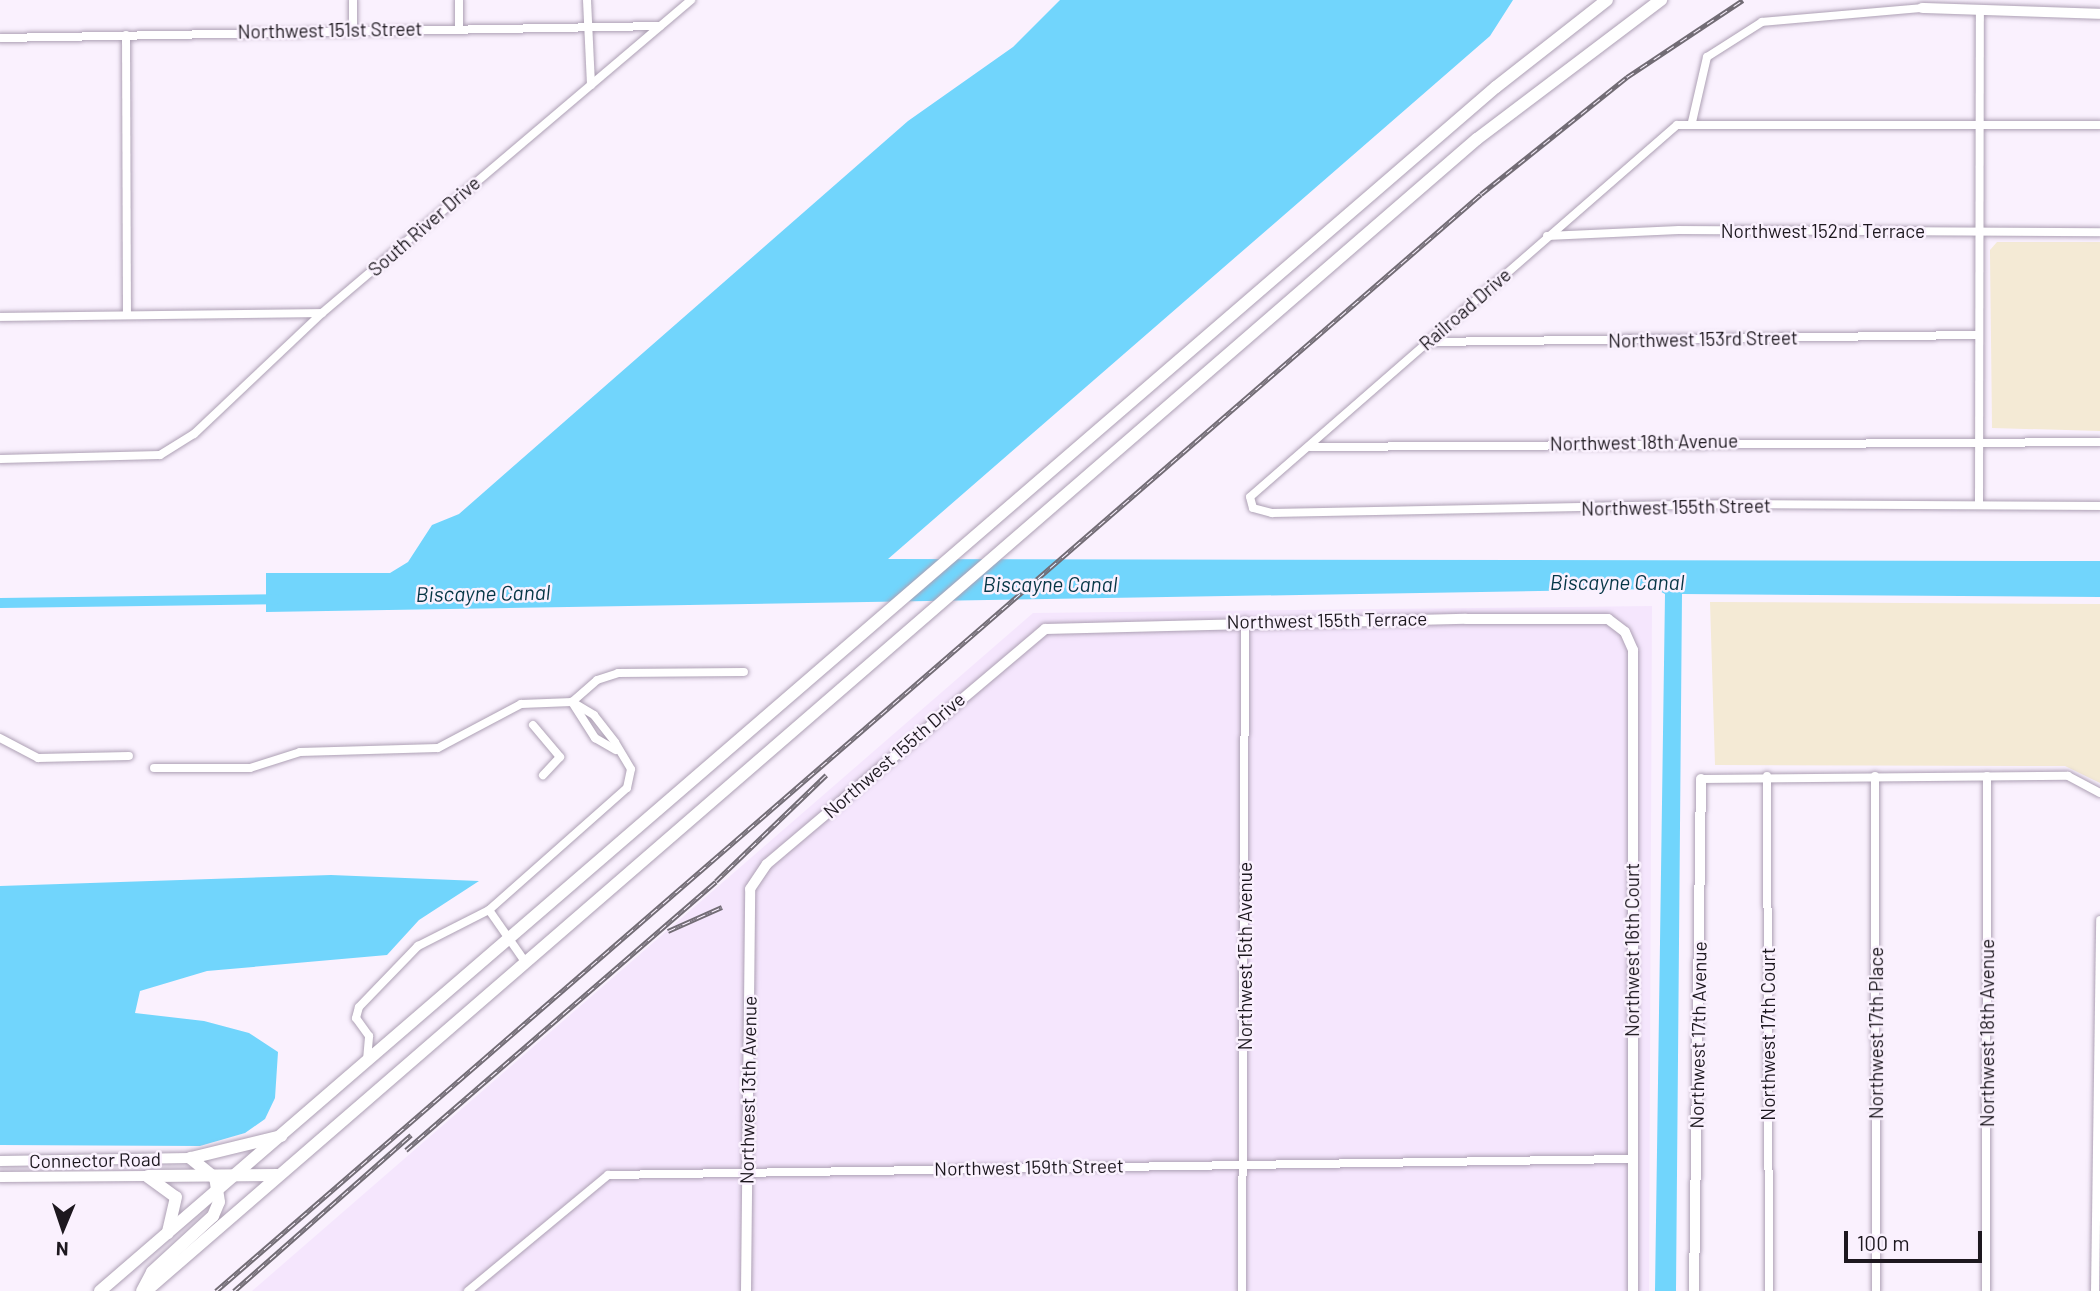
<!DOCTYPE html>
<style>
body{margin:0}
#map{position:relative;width:2100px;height:1291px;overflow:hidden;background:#faf1fe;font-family:Barlow,sans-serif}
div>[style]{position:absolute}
.built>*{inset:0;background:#f5e6fd}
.education>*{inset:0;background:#f4ead5}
.water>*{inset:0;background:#71d5fc}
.canal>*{height:10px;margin:-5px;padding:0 5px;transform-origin:5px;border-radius:5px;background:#71d5fc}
.roads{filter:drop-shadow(0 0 2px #ada0b4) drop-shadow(0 0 2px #ada0b4)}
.street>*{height:8px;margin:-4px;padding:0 4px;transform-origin:4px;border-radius:4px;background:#fff}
.secondary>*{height:10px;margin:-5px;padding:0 5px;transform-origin:5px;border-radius:5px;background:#fff}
.primary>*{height:12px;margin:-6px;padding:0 6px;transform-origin:6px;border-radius:6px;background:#fff}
.rail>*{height:5px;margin-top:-2.5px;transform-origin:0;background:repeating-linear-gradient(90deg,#faf1fe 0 8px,#726c75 0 16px);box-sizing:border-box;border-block:2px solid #726c75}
span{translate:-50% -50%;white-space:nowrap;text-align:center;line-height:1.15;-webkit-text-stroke:5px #faf1fe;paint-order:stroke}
.street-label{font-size:19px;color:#1d181f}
.water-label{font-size:21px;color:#063646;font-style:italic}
.north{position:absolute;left:28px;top:1193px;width:70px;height:70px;-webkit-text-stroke:5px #faf1fe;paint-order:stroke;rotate:182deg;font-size:19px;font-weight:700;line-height:28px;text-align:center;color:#1d181f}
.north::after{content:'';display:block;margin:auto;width:24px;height:32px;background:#1d181f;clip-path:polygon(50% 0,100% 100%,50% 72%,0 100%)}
.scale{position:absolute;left:1844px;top:1231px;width:138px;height:32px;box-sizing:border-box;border:4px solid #1d181f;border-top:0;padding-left:9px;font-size:21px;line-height:24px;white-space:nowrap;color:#1d181f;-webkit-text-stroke:5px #faf1fe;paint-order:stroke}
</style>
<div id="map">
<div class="built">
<i style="clip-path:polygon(1652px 606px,1649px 1291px,252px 1291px,1033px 613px)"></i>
</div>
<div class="education">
<i style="clip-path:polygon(1997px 242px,2100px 242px,2100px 431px,1992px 428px,1990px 250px)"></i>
<i style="clip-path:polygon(1710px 602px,2100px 604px,2100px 783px,2065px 766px,1715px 765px)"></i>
</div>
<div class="water">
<i style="clip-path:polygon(1060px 0,1513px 0,1490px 36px,888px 559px,2100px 561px,2100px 597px,1682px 594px,1676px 1291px,1655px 1291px,1665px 594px,1656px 589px,266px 612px,266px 573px,390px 573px,408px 562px,432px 525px,459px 514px,908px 121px,1013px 47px)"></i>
<i style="clip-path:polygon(331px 875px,479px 881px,419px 920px,387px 955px,207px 971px,140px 991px,135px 1013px,204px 1021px,249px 1033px,278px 1052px,275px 1098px,265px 1119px,245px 1133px,200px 1146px,0 1145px,0 886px)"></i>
</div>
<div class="canal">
<i style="left:0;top:603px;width:276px;rotate:-0.8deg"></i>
</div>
<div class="roads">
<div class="street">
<i style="left:587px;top:0;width:85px;rotate:87.3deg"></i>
<i style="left:459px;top:26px;width:26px;rotate:-90deg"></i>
<i style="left:353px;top:29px;width:29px;rotate:-90deg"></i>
<i style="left:126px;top:35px;width:278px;rotate:89.8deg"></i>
<i style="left:0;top:38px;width:660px;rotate:-1.04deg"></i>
<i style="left:1692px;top:122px;width:67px;rotate:-77deg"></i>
<i style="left:1707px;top:57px;width:65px;rotate:-32.5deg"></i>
<i style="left:1762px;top:22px;width:161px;rotate:-5deg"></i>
<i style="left:2100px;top:125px;width:423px;rotate:180deg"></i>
<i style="left:1677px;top:125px;width:566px;rotate:138.94deg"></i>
<i style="left:1250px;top:497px;width:11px;rotate:75deg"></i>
<i style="left:1253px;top:508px;width:20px;rotate:15deg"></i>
<i style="left:1272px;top:513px;width:450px;rotate:-1.1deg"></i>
<i style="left:1722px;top:504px;width:378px;rotate:0.3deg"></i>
<i style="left:1547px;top:236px;width:132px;rotate:-2.6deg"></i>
<i style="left:1679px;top:230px;width:421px;rotate:0.3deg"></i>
<i style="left:0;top:317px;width:322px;rotate:-0.7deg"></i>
<i style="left:1427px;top:342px;width:552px;rotate:-0.73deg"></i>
<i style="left:1310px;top:447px;width:790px;rotate:-0.36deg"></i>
<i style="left:0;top:459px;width:160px;rotate:-1.4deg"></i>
<i style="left:160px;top:455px;width:40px;rotate:-32deg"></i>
<i style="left:194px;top:434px;width:176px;rotate:-43.4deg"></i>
<i style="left:322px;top:313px;width:484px;rotate:-40.3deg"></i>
<i style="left:1979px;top:505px;width:493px;rotate:-89.9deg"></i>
<i style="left:572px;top:702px;width:43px;rotate:57.4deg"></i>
<i style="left:595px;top:738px;width:24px;rotate:30deg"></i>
<i style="left:533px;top:725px;width:42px;rotate:49.8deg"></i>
<i style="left:560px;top:757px;width:25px;rotate:133deg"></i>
<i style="left:0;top:738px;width:43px;rotate:27.8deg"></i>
<i style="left:38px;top:758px;width:91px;rotate:-1.3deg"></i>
<i style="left:154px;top:768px;width:96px"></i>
<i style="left:250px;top:768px;width:52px;rotate:-17.7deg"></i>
<i style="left:300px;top:752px;width:138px;rotate:-1.7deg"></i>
<i style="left:438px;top:748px;width:94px;rotate:-27.9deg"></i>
<i style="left:521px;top:704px;width:51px;rotate:-2.2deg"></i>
<i style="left:572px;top:702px;width:33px;rotate:-41deg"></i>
<i style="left:597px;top:680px;width:22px;rotate:-18deg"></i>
<i style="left:618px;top:673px;width:126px;rotate:-0.5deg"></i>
<i style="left:1767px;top:776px;width:515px;rotate:89.78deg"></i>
<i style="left:1875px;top:776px;width:515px;rotate:89.89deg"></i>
<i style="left:1701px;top:779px;width:367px;rotate:-0.5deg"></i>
<i style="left:2068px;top:776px;width:36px;rotate:28deg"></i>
<i style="left:489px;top:910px;width:65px;rotate:55.1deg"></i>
<i style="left:367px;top:1060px;width:24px;rotate:-85deg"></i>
<i style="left:369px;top:1036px;width:22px;rotate:-126deg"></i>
<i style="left:356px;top:1018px;width:11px;rotate:-75deg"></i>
<i style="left:359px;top:1007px;width:85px;rotate:-46deg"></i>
<i style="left:418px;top:946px;width:80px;rotate:-26.9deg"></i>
<i style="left:489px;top:910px;width:184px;rotate:-41.5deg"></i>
<i style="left:627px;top:788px;width:19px;rotate:-78deg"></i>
<i style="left:631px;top:769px;width:31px;rotate:-121deg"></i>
<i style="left:615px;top:742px;width:34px;rotate:-128deg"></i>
<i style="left:594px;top:715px;width:26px;rotate:-149deg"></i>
<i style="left:468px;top:1291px;width:182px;rotate:-39.6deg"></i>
<i style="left:608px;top:1175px;width:1024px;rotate:-0.9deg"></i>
<i style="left:1242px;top:1291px;width:670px;rotate:-89.74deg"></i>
<i style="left:1986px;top:1291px;width:515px;rotate:-89.89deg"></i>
<i style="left:2095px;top:1291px;width:371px;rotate:-89.2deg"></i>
</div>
<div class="secondary">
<i style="left:1922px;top:8px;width:178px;rotate:1.9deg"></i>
<i style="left:0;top:1161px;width:190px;rotate:-0.9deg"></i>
<i style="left:0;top:1177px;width:148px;rotate:-0.4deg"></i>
<i style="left:746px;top:1291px;width:402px;rotate:-89.4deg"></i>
<i style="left:750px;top:889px;width:30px;rotate:-56deg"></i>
<i style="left:767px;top:864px;width:364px;rotate:-40.2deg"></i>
<i style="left:1045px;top:629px;width:421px;rotate:-1.4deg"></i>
<i style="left:1466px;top:619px;width:142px"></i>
<i style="left:1608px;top:619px;width:21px;rotate:37deg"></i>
<i style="left:1625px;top:632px;width:20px;rotate:66deg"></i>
<i style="left:1633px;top:650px;width:641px;rotate:90deg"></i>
<i style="left:1694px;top:1291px;width:512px;rotate:-89.22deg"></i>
</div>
<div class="primary">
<i style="left:191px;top:1158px;width:93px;rotate:-13.7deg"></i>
<i style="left:148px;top:1176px;width:131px;rotate:-0.4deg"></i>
<i style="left:148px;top:1177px;width:34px;rotate:36deg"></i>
<i style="left:176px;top:1197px;width:37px;rotate:103deg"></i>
<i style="left:100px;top:1291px;width:1843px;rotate:-40.78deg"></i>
<i style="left:1496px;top:87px;width:141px;rotate:-38.1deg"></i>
<i style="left:142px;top:1291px;width:21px;rotate:-62deg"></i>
<i style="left:152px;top:1272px;width:83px;rotate:-42.6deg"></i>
<i style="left:213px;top:1216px;width:15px;rotate:-67deg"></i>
<i style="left:219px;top:1202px;width:24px;rotate:-99deg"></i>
<i style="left:215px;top:1178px;width:32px;rotate:-141deg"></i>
<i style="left:146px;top:1291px;width:1760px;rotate:-40.88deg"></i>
<i style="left:1477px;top:139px;width:231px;rotate:-37.1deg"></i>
</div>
</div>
<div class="rail">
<i style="left:668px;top:931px;width:59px;rotate:-24deg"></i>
<i style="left:406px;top:1150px;width:410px;rotate:-40.9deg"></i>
<i style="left:716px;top:881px;width:153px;rotate:-43.9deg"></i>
<i style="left:216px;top:1291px;width:1674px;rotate:-40.93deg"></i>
<i style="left:1481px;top:194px;width:187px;rotate:-38.7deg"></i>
<i style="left:1627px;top:77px;width:139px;rotate:-33.6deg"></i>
<i style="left:234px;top:1291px;width:236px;rotate:-41.4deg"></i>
</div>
<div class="street-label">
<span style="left:330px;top:30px;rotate:-1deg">Northwest 151st Street</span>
<span style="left:424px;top:226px;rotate:-41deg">South River Drive</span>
<span style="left:1823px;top:231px">Northwest 152nd Terrace</span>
<span style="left:1465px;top:309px;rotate:-41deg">Railroad Drive</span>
<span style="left:1703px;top:339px;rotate:-1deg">Northwest 153rd Street</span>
<span style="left:1644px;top:442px;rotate:-1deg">Northwest 18th Avenue</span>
<span style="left:1676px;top:507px;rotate:-1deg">Northwest 155th Street</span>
<span style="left:1327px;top:620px;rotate:-1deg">Northwest 155th Terrace</span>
<span style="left:894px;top:755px;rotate:-41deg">Northwest 155th Drive</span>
<span style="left:1632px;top:950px;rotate:-90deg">Northwest 16th Court</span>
<span style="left:1245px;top:956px;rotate:-90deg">Northwest 15th Avenue</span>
<span style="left:1876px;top:1033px;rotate:-90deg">Northwest 17th Place</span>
<span style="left:1987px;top:1033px;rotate:-90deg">Northwest 18th Avenue</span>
<span style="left:1768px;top:1034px;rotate:-90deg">Northwest 17th Court</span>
<span style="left:1698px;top:1035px;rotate:-89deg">Northwest 17th Avenue</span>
<span style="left:748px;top:1090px;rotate:-89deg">Northwest 13th Avenue</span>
<span style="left:95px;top:1160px;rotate:-1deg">Connector Road</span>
<span style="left:1029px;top:1167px;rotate:-1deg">Northwest 159th Street</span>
</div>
<div class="water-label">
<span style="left:1617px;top:582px">Biscayne Canal</span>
<span style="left:1050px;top:584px">Biscayne Canal</span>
<span style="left:483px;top:593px;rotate:-1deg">Biscayne Canal</span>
</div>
<div class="north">N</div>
<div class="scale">100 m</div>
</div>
